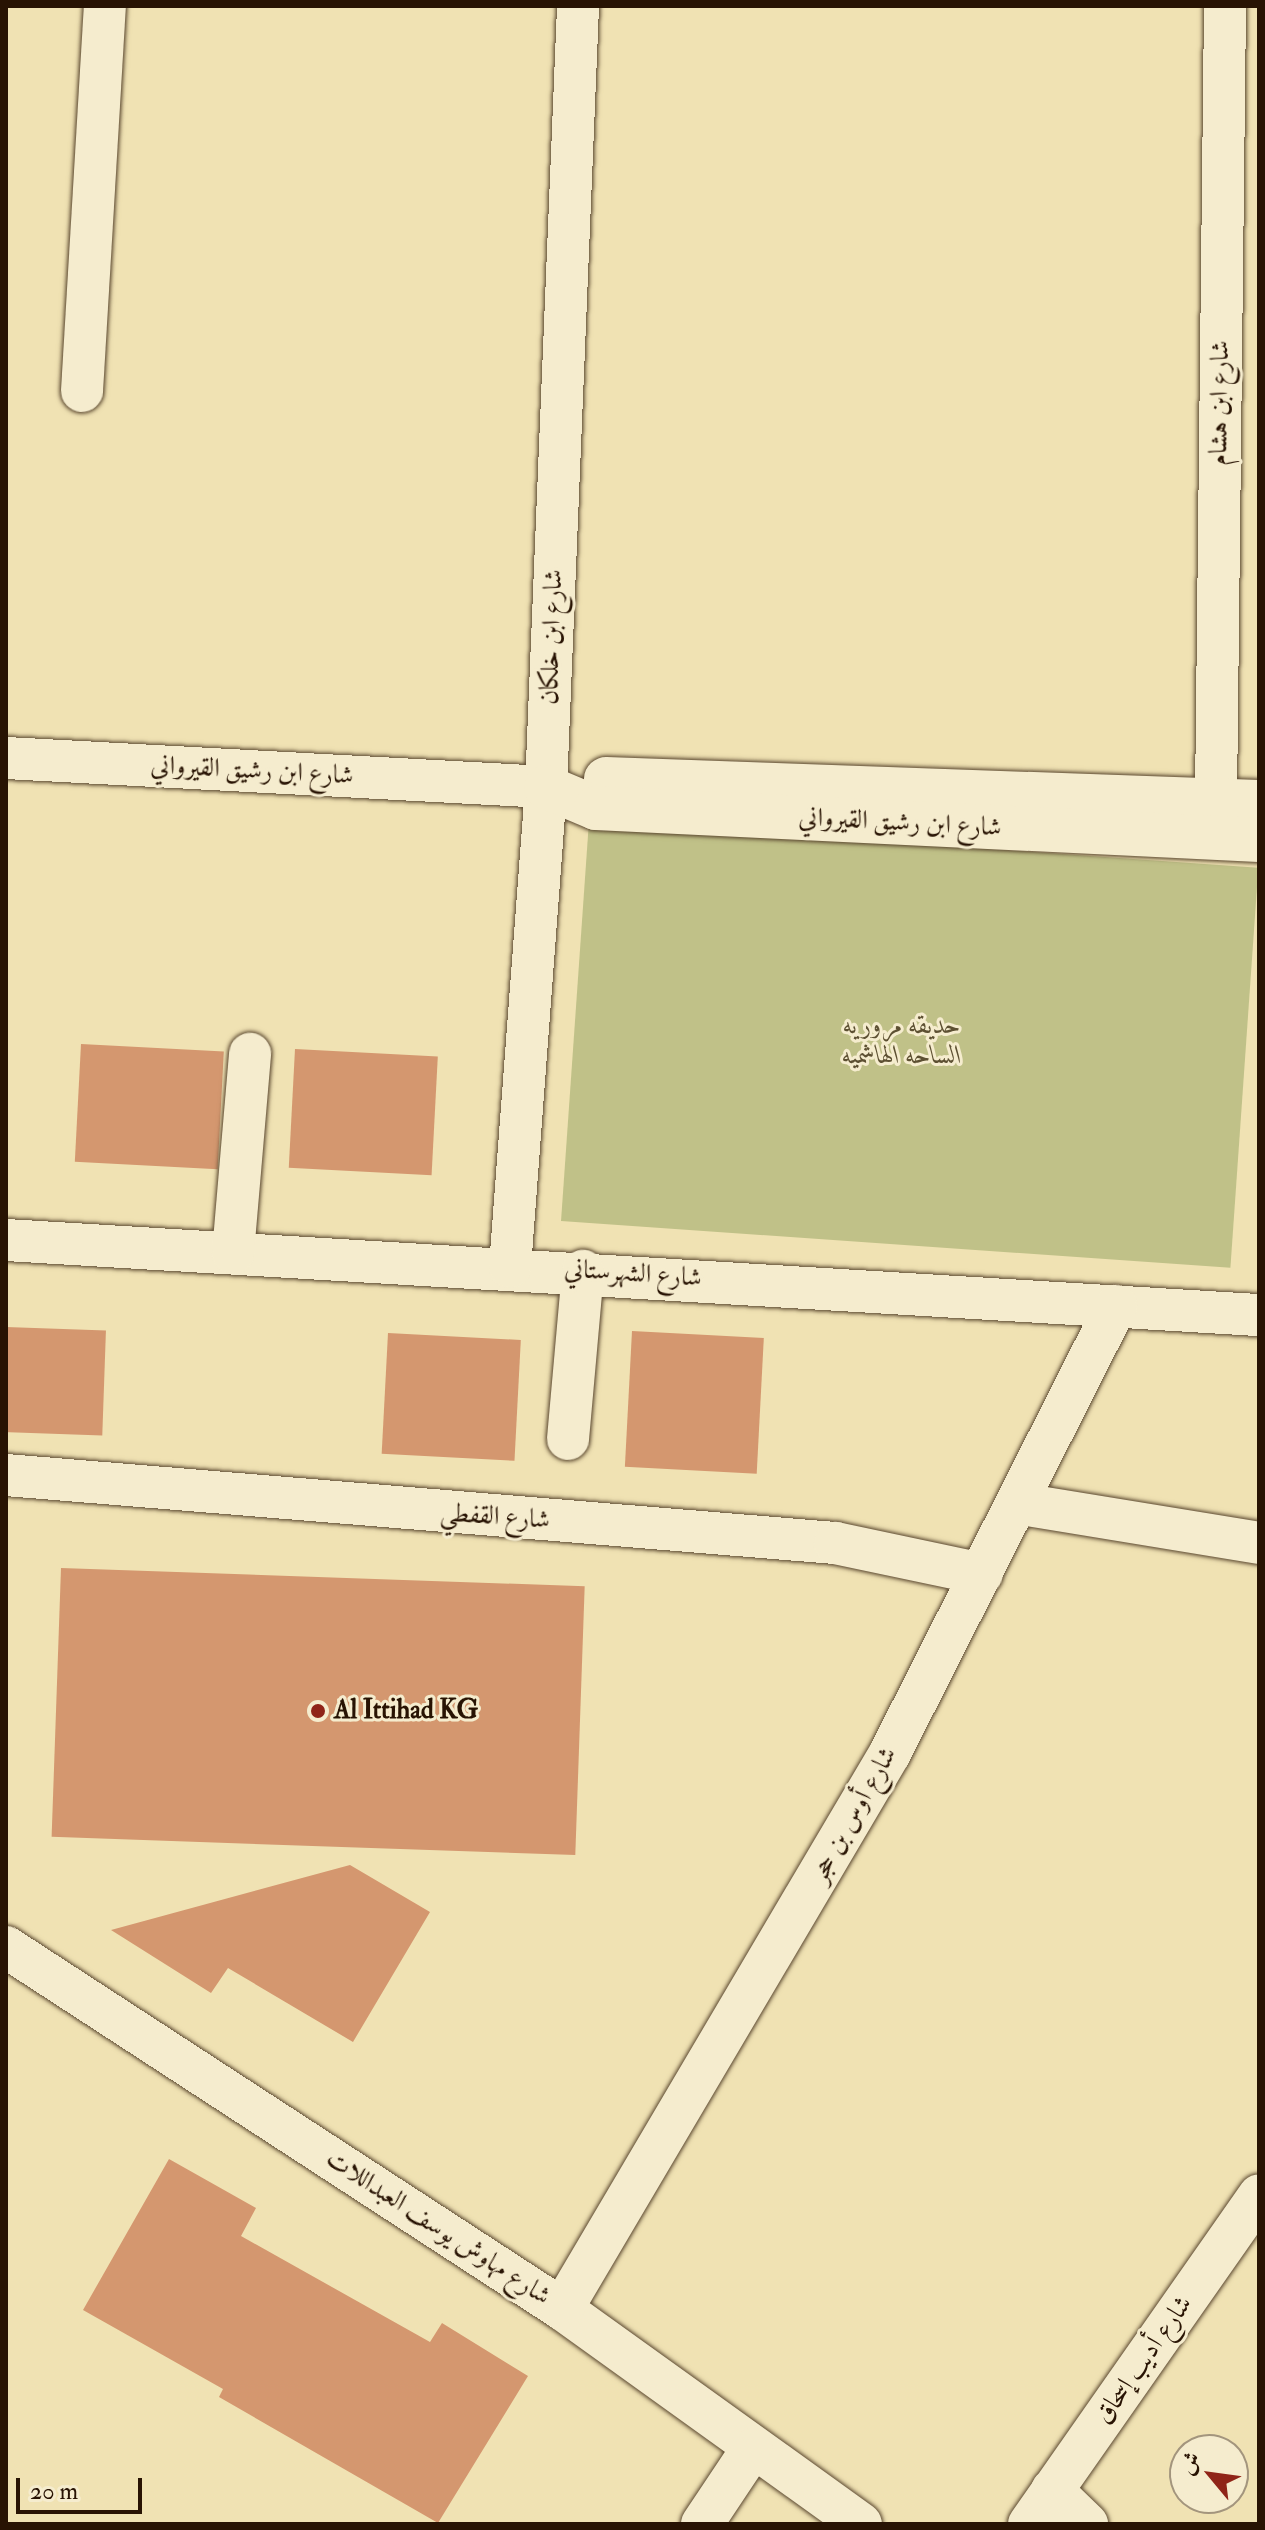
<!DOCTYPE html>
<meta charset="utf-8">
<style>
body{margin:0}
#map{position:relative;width:1265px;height:2530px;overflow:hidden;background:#f0e2b3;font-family:"IM FELL Double Pica",Amiri,serif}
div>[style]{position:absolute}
.green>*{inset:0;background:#c0c188;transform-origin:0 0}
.building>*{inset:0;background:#d4976f;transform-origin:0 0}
.roads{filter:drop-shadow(0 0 2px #5a472f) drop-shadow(0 0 2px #5a472f)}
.minor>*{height:42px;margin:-21px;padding:0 21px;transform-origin:21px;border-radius:21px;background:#f5ecce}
.secondary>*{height:44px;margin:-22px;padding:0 22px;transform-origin:22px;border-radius:22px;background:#f5ecce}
.dots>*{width:22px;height:22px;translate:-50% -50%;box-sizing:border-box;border:4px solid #f5ecce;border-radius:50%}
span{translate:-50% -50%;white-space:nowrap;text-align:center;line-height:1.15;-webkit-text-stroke:6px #f5ecce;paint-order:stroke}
.street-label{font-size:26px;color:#281303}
.park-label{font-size:26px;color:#5d5032;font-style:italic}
.poi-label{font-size:26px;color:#281303;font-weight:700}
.left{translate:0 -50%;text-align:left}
.frame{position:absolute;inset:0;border:8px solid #281303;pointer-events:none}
.north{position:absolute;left:1169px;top:2434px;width:80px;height:80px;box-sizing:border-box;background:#f5ecce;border:2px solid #a3957d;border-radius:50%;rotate:299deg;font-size:22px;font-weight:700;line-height:32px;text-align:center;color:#281303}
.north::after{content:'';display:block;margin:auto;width:28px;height:36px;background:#8f2418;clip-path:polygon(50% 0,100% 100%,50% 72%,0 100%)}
.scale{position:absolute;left:16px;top:2478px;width:126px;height:36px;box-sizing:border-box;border:4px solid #281303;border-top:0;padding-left:10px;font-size:24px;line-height:28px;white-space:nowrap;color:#281303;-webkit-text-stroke:6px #f5ecce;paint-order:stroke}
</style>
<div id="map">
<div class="green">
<i style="left:589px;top:821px;width:671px;height:401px;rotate:4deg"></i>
</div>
<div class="building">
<i style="left:81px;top:1044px;width:143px;height:118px;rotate:3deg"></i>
<i style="left:295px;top:1049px;width:143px;height:119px;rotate:3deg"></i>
<i style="left:6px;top:1327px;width:100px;height:105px;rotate:2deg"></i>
<i style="left:632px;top:1331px;width:132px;height:136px;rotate:3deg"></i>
<i style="left:388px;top:1333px;width:133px;height:121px;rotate:3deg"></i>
<i style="left:61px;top:1568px;width:524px;height:269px;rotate:2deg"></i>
<i style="clip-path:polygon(350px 1865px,430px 1912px,353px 2042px,228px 1968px,211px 1993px,111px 1930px)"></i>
<i style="clip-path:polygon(169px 2159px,256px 2208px,241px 2236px,430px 2342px,442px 2323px,528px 2376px,438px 2523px,219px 2397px,223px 2389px,83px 2310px)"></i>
</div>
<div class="roads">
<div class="minor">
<i style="left:82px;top:391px;width:386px;rotate:-86.6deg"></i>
<i style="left:6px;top:758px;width:541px;rotate:3.07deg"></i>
<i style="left:1216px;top:800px;width:794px;rotate:-89.35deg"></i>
<i style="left:6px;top:1240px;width:1255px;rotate:3.43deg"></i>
<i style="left:233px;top:1253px;width:200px;rotate:-85.1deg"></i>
<i style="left:510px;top:1267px;width:481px;rotate:-85.7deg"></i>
<i style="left:546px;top:787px;width:782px;rotate:-87.65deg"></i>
<i style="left:568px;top:1439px;width:169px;rotate:-84.9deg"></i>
<i style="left:6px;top:1475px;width:832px;rotate:4.69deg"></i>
<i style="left:835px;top:1543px;width:150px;rotate:11.9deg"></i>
<i style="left:1021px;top:1504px;width:241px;rotate:9.3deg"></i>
<i style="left:6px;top:1947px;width:663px;rotate:33.07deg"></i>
<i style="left:562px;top:2309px;width:368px;rotate:35.7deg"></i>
<i style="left:562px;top:2309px;width:646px;rotate:-59.46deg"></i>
<i style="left:890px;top:1753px;width:501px;rotate:-63.18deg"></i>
<i style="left:1052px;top:2490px;width:49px;rotate:44.2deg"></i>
<i style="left:702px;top:2524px;width:90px;rotate:-56.3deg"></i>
<i style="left:1029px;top:2524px;width:401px;rotate:-55deg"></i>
</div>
<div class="secondary">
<i style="left:606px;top:779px;width:653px;rotate:2.02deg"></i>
<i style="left:546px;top:787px;width:54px;rotate:22.8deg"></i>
<i style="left:596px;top:808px;width:664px;rotate:2.76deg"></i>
</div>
</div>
<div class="dots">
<i style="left:318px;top:1711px;background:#8f2418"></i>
</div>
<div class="street-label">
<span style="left:1220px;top:403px;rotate:-89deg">شارع ابن هشام</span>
<span style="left:552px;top:637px;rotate:-88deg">شارع ابن خلكان</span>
<span style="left:252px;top:771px;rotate:3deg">شارع ابن رشيق القيرواني</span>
<span style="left:900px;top:823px;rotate:3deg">شارع ابن رشيق القيرواني</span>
<span style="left:633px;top:1274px;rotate:4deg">شارع الشهرستاني</span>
<span style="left:495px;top:1517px;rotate:4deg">شارع القفطي</span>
<span style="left:854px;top:1815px;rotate:-61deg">شارع أوس بن حجر</span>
<span style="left:438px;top:2228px;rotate:33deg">شارع مهاوش يوسف العبداللات</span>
<span style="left:1144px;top:2360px;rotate:-55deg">شارع أديب إسحاق</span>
</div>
<div class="park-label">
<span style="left:902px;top:1041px">حديقه مروريه<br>الساحه الهاشميه</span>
</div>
<div class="poi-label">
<span class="left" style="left:334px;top:1711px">Al Ittihad KG</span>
</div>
<div class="frame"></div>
<div class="north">ش</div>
<div class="scale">20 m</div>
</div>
